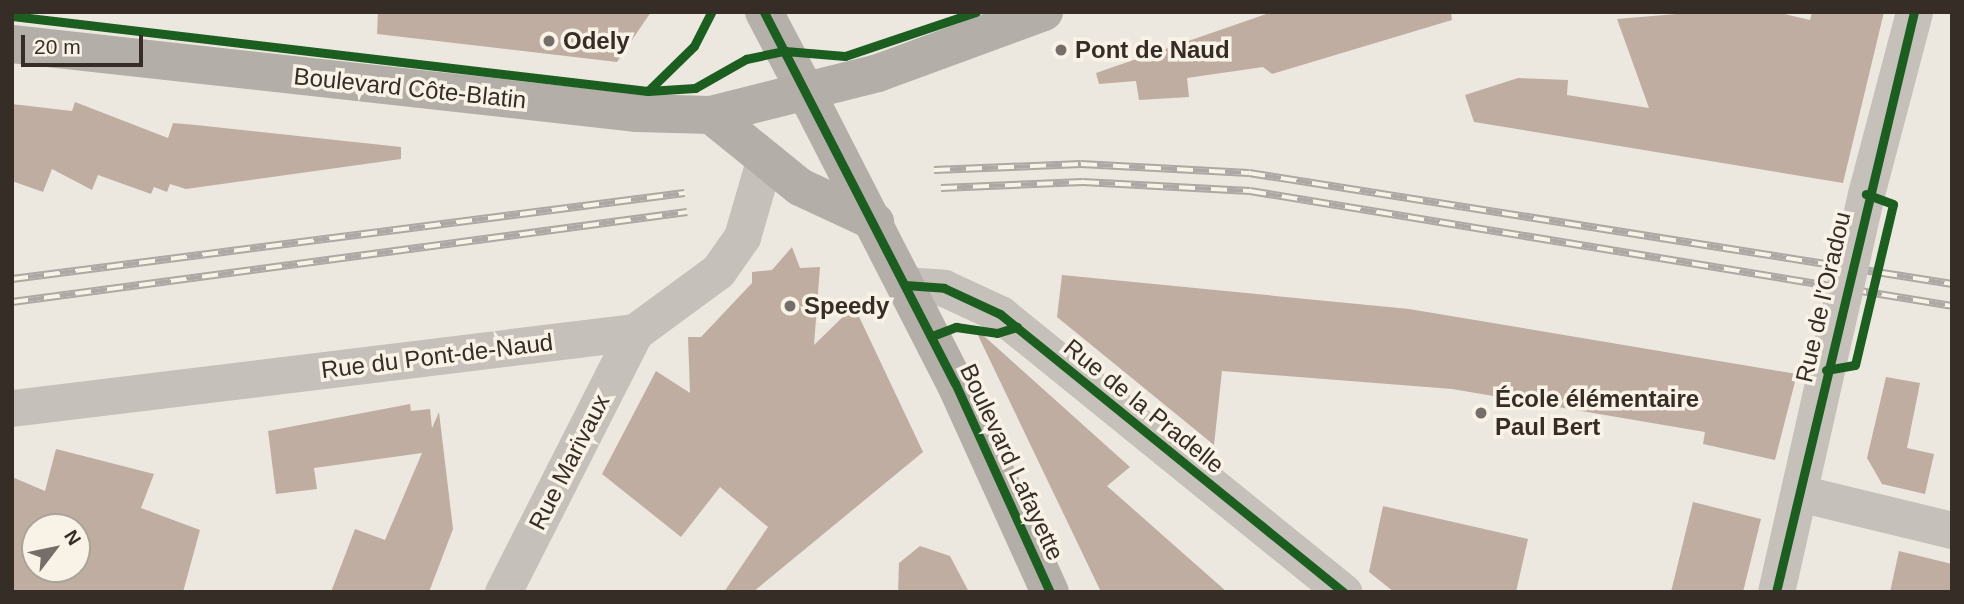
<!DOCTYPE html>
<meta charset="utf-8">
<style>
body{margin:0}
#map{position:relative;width:1964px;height:604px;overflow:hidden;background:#ece8e0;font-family:Helvetica,sans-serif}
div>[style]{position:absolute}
.building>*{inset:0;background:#c0ada1}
.street>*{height:37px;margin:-18.5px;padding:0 18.5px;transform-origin:18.5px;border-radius:18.5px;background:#c5c0b9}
.secondary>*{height:38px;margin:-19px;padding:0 19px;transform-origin:19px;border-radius:19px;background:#b6b0aa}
.primary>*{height:38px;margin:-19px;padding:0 19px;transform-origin:19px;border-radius:19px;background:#b4aea8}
.rail>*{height:8px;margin-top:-4px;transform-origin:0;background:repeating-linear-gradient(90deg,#f9f2e7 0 16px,#ada8a3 0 32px);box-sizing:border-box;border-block:2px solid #ada8a3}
.street-bridge>*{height:37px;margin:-18.5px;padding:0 18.5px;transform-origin:18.5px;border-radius:18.5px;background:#c5c0b9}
.cycleway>*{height:9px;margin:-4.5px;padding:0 4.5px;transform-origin:4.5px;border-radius:4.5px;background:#1b5e20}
.dots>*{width:19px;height:19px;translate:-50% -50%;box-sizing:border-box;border:4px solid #f9f2e7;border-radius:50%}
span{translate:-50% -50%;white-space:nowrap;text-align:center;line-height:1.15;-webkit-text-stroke:7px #f9f2e7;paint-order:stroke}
.poi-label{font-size:24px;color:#362d27;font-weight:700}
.left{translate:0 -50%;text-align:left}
.street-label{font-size:24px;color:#362d27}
.frame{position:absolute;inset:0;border:14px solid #362d27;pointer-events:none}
.north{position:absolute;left:21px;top:513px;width:70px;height:70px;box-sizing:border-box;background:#f9f2e7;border:2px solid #aba39a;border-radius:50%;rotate:58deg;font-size:19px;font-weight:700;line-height:28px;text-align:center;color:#362d27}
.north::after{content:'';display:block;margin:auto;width:24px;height:32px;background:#766e68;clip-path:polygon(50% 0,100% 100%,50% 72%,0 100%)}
.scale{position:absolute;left:21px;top:35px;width:122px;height:32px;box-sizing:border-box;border:4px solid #362d27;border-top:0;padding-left:9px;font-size:21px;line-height:24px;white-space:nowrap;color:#362d27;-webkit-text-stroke:5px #f9f2e7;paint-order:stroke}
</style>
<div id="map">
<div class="building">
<i style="clip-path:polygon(378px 12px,651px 12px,617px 62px,377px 34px)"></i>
<i style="clip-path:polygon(1272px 12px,1451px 12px,1452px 20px,1272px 74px,1263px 67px,1187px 78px,1189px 97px,1139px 100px,1136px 81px,1099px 84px,1096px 73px)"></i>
<i style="clip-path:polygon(1700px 12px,1776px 12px,1810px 20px,1812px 12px,1884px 12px,1843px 183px,1474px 122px,1465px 95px,1518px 78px,1568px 80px,1567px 95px,1649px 108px,1617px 19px)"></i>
<i style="clip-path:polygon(75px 102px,168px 138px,173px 123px,196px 125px,401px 147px,401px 159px,186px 189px,170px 184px,167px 192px,154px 187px,151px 194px,98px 175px,92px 190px,52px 169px,43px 192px,12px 181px,12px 104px,72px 111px)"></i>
<i style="clip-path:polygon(792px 247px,800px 268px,820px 267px,814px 345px,854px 306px,923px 452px,753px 592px,724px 592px,768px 527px,720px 487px,681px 537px,602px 474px,656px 371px,690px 393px,688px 337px,701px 337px,752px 283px,752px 272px,772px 270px)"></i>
<i style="clip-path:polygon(1062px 275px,1409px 309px,1797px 374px,1775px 460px,1703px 444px,1705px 432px,1452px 389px,1222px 371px,1214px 445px,1057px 317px)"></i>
<i style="clip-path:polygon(974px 327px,1130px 467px,1107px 486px,1227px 592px,1101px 592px)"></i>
<i style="clip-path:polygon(1886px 377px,1920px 383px,1907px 448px,1934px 454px,1925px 494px,1882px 484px,1867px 458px)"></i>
<i style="clip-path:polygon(410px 404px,411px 411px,430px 409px,432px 428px,439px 412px,453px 529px,429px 592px,331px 592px,355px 529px,385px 540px,422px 453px,314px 468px,317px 489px,276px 494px,268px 431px)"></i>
<i style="clip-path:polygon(evenodd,56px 449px,154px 474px,141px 508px,200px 530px,183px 592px,12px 592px,12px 477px,45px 491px,56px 449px,35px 527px,77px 527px,77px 569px,35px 569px,35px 527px)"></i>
<i style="clip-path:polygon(1693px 502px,1761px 519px,1743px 592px,1671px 592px)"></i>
<i style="clip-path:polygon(1383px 506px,1528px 539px,1516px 592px,1394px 592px,1369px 572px)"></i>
<i style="clip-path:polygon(920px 546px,950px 556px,969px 592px,898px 592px,899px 563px)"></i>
<i style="clip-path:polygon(1899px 551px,1952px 564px,1952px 592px,1890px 592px)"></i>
</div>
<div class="street">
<i style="left:1866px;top:194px;width:188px;rotate:-75.2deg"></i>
<i style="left:905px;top:285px;width:39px;rotate:4deg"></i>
<i style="left:944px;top:288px;width:62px;rotate:24.9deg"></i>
<i style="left:1000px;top:314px;width:442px;rotate:39deg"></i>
<i style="left:12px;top:408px;width:628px;rotate:-6.96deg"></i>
<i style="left:635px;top:332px;width:103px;rotate:-36.3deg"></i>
<i style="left:718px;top:271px;width:42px;rotate:-54.8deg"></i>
<i style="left:742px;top:237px;width:82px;rotate:-73.8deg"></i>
<i style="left:1799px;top:493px;width:157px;rotate:13.6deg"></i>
<i style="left:503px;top:592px;width:292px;rotate:-63.1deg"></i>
<i style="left:1776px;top:592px;width:228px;rotate:-77.3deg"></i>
</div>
<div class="secondary">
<i style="left:764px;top:12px;width:90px;rotate:62.3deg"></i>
</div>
<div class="primary">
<i style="left:12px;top:44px;width:629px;rotate:6.3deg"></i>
<i style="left:637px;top:113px;width:74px;rotate:1.5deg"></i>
<i style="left:711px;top:115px;width:172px;rotate:-14.1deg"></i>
<i style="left:878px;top:73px;width:177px;rotate:-20.2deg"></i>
<i style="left:806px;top:92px;width:327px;rotate:62.9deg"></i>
<i style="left:955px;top:383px;width:230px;rotate:65.6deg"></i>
<i style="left:711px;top:115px;width:114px;rotate:39deg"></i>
<i style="left:800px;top:187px;width:83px;rotate:25deg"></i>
</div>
<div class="rail">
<i style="left:934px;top:170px;width:147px;rotate:-2.3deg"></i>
<i style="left:1081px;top:164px;width:168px;rotate:3.1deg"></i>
<i style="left:1249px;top:173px;width:712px;rotate:8.97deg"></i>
<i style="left:941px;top:188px;width:142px;rotate:-2.4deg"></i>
<i style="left:1083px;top:182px;width:167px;rotate:3.1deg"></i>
<i style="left:1250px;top:191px;width:711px;rotate:9.3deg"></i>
<i style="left:12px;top:279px;width:678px;rotate:-7.28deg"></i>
<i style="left:12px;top:302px;width:681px;rotate:-7.59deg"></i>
</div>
<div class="street-bridge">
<i style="left:1826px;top:370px;width:180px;rotate:-77.2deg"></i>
</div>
<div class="cycleway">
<i style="left:764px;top:12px;width:417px;rotate:62.8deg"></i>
<i style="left:955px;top:383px;width:230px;rotate:65.6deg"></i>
<i style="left:12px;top:16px;width:640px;rotate:6.73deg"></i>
<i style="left:648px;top:91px;width:47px;rotate:-3.7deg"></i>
<i style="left:695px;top:88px;width:59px;rotate:-29.6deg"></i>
<i style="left:746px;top:59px;width:40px;rotate:-12deg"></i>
<i style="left:785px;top:51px;width:60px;rotate:4.8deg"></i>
<i style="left:845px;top:56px;width:138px;rotate:-18.6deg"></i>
<i style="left:648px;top:91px;width:64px;rotate:-44.4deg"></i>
<i style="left:694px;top:46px;width:38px;rotate:-63deg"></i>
<i style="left:905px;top:285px;width:39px;rotate:4deg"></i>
<i style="left:944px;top:288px;width:62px;rotate:24.9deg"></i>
<i style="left:1000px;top:314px;width:442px;rotate:39deg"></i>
<i style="left:932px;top:336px;width:26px;rotate:-21deg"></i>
<i style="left:956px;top:327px;width:41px;rotate:8.3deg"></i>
<i style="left:997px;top:333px;width:21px;rotate:-17deg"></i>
<i style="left:1826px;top:370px;width:29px;rotate:-10deg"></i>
<i style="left:1855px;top:365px;width:165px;rotate:-76.7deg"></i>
<i style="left:1893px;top:204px;width:29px;rotate:-160deg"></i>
<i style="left:1776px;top:592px;width:596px;rotate:-76.62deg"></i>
</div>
<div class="dots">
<i style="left:549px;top:41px;background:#766e68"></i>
<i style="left:1061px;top:50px;background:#766e68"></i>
<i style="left:790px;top:306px;background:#766e68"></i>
<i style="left:1481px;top:413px;background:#766e68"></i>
</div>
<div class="poi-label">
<span class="left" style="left:563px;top:41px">Odely</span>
<span class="left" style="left:1075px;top:50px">Pont de Naud</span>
<span class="left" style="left:804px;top:306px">Speedy</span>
<span class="left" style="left:1495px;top:413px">École élémentaire<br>Paul Bert</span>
</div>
<div class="street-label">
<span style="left:410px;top:88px;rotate:6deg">Boulevard Côte-Blatin</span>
<span style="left:1823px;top:297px;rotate:-77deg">Rue de l'Oradou</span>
<span style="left:437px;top:356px;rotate:-7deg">Rue du Pont-de-Naud</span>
<span style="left:1144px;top:406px;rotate:39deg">Rue de la Pradelle</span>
<span style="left:569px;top:462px;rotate:-63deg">Rue Marivaux</span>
<span style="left:1012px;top:462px;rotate:65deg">Boulevard Lafayette</span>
</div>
<div class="frame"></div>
<div class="north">N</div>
<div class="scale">20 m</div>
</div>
